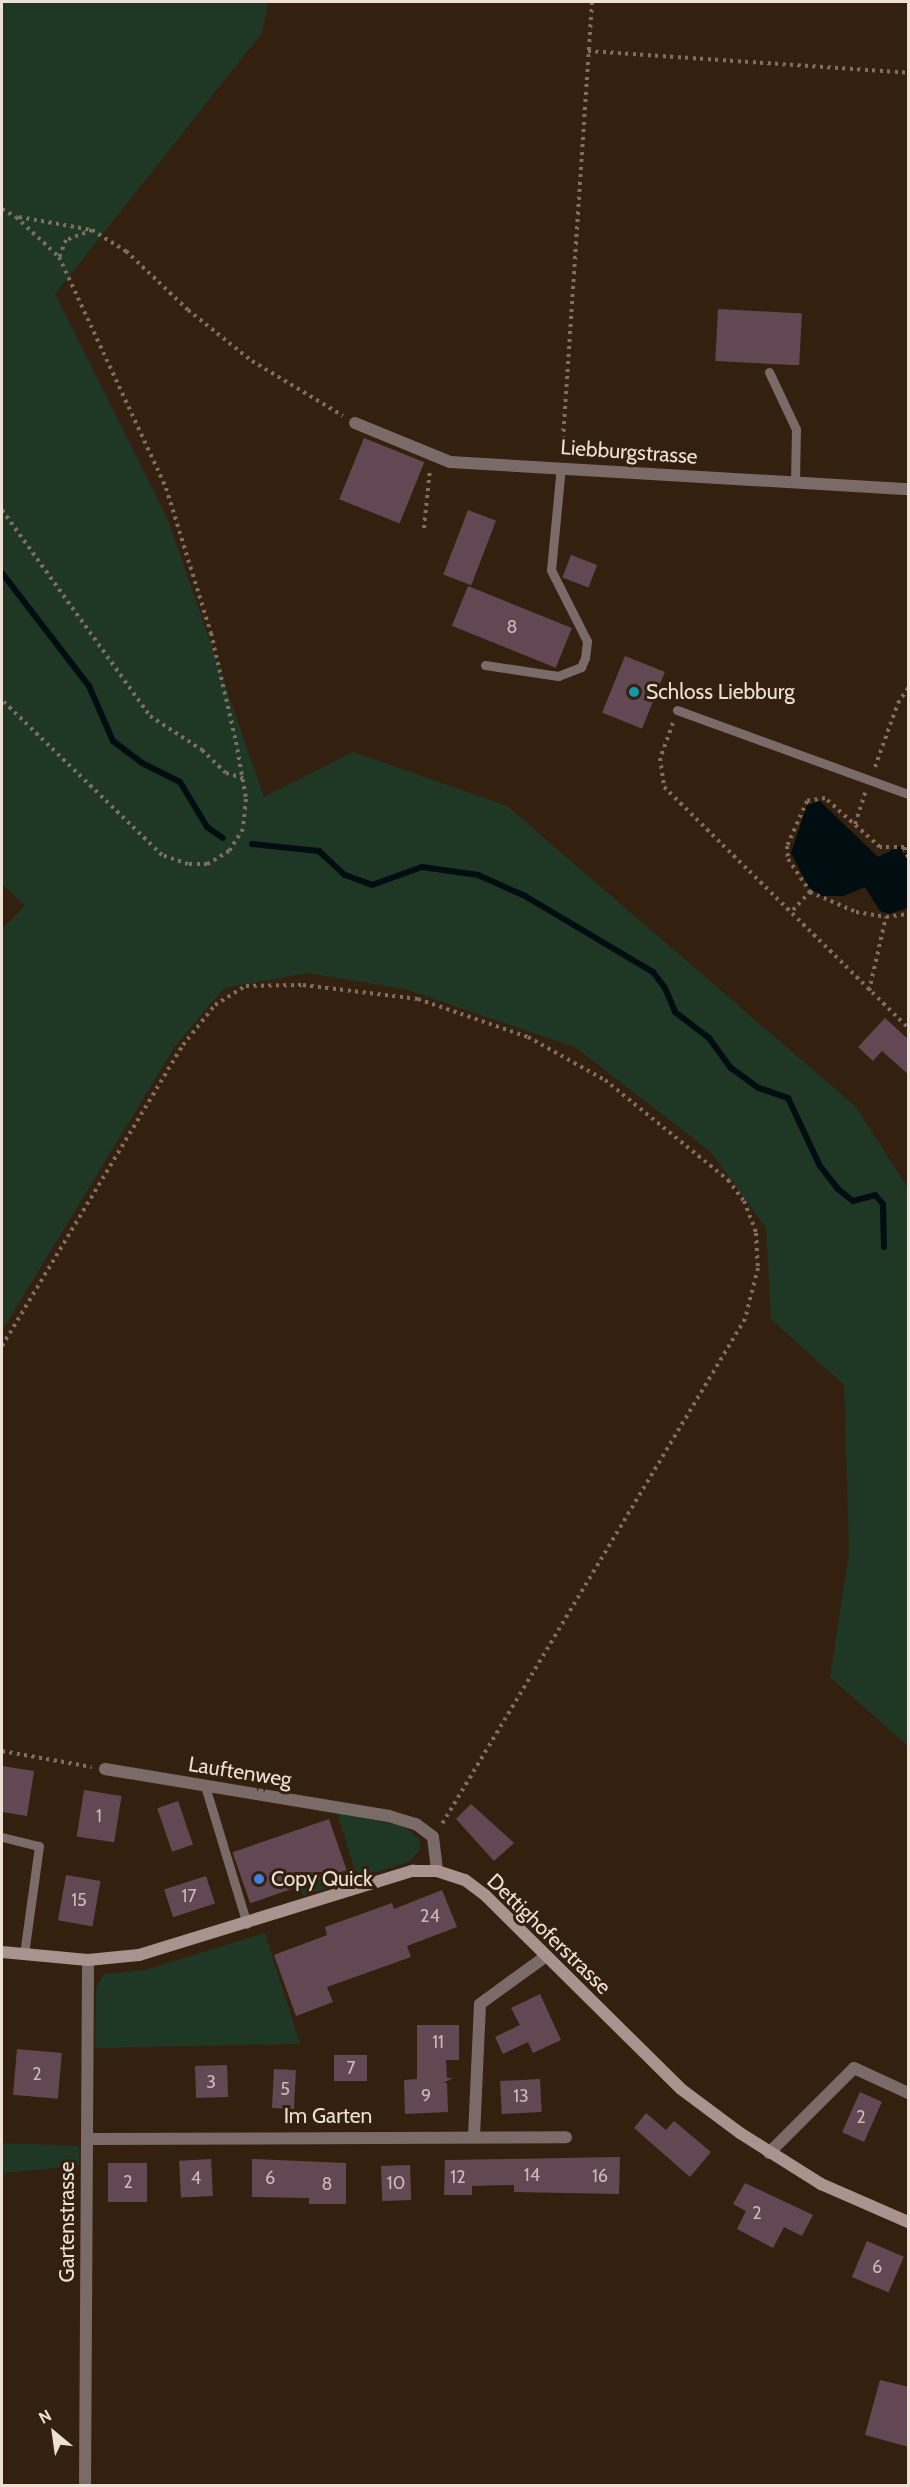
<!DOCTYPE html>
<style>
body{margin:0}
#map{position:relative;width:910px;height:2487px;overflow:hidden;background:#34200f;font-family:Cabin,sans-serif}
div>[style]{position:absolute}
.green>*{inset:0;background:#1e3825}
.water>*{inset:0;background:#010e11}
.stream>*{height:6px;margin:-3px;padding:0 3px;transform-origin:3px;border-radius:3px;background:#010e11}
.building>*{inset:0;background:#634854;transform-origin:0 0}
.path>*{height:4px;margin-top:-2px;transform-origin:0;background:repeating-linear-gradient(90deg,#806f61 0 3px,transparent 0 7.5px)}
.lane>*{height:9px;margin:-4.5px;padding:0 4.5px;transform-origin:4.5px;border-radius:4.5px;background:#7a6b69}
.street>*{height:12px;margin:-6px;padding:0 6px;transform-origin:6px;border-radius:6px;background:#7a6b69}
.secondary>*{height:12px;margin:-6px;padding:0 6px;transform-origin:6px;border-radius:6px;background:#aa938f}
.dots>*{width:16px;height:16px;translate:-50% -50%;box-sizing:border-box;border:3px solid #34200f;border-radius:50%}
span{translate:-50% -50%;white-space:nowrap;text-align:center;line-height:1.15;-webkit-text-stroke:6px #34200f;paint-order:stroke}
.number-label{font-size:18px;color:#cabab5}
.number-label span{-webkit-text-stroke-width:0}
.street-label{font-size:21px;color:#ede0d5}
.poi-label{font-size:21px;color:#ede0d5}
.left{translate:0 -50%;text-align:left}
.frame{position:absolute;inset:0;border:3px solid #ede0d5;pointer-events:none}
.north{position:absolute;left:24px;top:2403px;width:60px;height:60px;-webkit-text-stroke:4px #34200f;paint-order:stroke;rotate:331deg;font-size:16px;font-weight:700;line-height:24px;text-align:center;color:#ede0d5}
.north::after{content:'';display:block;margin:auto;width:21px;height:27px;background:#ede0d5;clip-path:polygon(50% 0,100% 100%,50% 72%,0 100%)}
</style>
<div id="map">
<div class="green">
<i style="clip-path:polygon(2px 2px,268px 2px,262px 33px,55px 294px,168px 520px,264px 797px,353px 752px,507px 806px,856px 1107px,908px 1188px,908px 1746px,830px 1677px,849px 1553px,844px 1385px,771px 1319px,766px 1228px,711px 1152px,575px 1047px,405px 989px,308px 973px,224px 988px,175px 1046px,2px 1331px,2px 929px,25px 906px,2px 884px)"></i>
<i style="clip-path:polygon(337px 1812px,404px 1826px,420px 1840px,419px 1851px,408px 1862px,303px 1896px,299px 1887px,354px 1868px)"></i>
<i style="clip-path:polygon(265px 1933px,300px 2044px,95px 2048px,96px 1988px,104px 1974px,145px 1970px)"></i>
<i style="clip-path:polygon(2px 2143px,79px 2146px,79px 2166px,2px 2173px)"></i>
</div>
<div class="water">
<i style="clip-path:polygon(820px 801px,878px 857px,900px 846px,903px 854px,908px 852px,908px 908px,889px 914px,880px 911px,865px 887px,843px 896px,822px 896px,809px 888px,791px 853px,807px 805px)"></i>
</div>
<div class="stream">
<i style="left:2px;top:573px;width:143px;rotate:52.4deg"></i>
<i style="left:89px;top:686px;width:60px;rotate:66.4deg"></i>
<i style="left:113px;top:741px;width:36px;rotate:37deg"></i>
<i style="left:142px;top:763px;width:42px;rotate:26.6deg"></i>
<i style="left:180px;top:782px;width:52px;rotate:59deg"></i>
<i style="left:207px;top:827px;width:19px;rotate:35deg"></i>
<i style="left:252px;top:844px;width:67px;rotate:6deg"></i>
<i style="left:319px;top:851px;width:35px;rotate:43deg"></i>
<i style="left:345px;top:875px;width:29px;rotate:20deg"></i>
<i style="left:372px;top:885px;width:53px;rotate:-19.8deg"></i>
<i style="left:422px;top:867px;width:57px;rotate:8.1deg"></i>
<i style="left:478px;top:875px;width:51px;rotate:24.1deg"></i>
<i style="left:525px;top:896px;width:149px;rotate:30.7deg"></i>
<i style="left:653px;top:972px;width:20px;rotate:53deg"></i>
<i style="left:665px;top:988px;width:26px;rotate:67deg"></i>
<i style="left:675px;top:1012px;width:43px;rotate:37.4deg"></i>
<i style="left:709px;top:1038px;width:37px;rotate:54deg"></i>
<i style="left:731px;top:1068px;width:34px;rotate:36deg"></i>
<i style="left:759px;top:1088px;width:31px;rotate:19deg"></i>
<i style="left:788px;top:1098px;width:75px;rotate:64.8deg"></i>
<i style="left:820px;top:1166px;width:29px;rotate:52deg"></i>
<i style="left:838px;top:1189px;width:19px;rotate:39deg"></i>
<i style="left:853px;top:1201px;width:23px;rotate:-15deg"></i>
<i style="left:875px;top:1195px;width:12px;rotate:48deg"></i>
<i style="left:883px;top:1204px;width:43px;rotate:88.7deg"></i>
</div>
<div class="building">
<i style="left:718px;top:309px;width:84px;height:52px;rotate:3deg"></i>
<i style="left:364px;top:438px;width:65px;height:66px;rotate:22deg"></i>
<i style="left:468px;top:510px;width:30px;height:69px;rotate:21deg"></i>
<i style="left:571px;top:555px;width:28px;height:24px;rotate:21deg"></i>
<i style="left:468px;top:586px;width:112px;height:43px;rotate:22deg"></i>
<i style="left:625px;top:656px;width:43px;height:61px;rotate:22deg"></i>
<i style="clip-path:polygon(885px 1018px,909px 1040px,909px 1075px,882px 1051px,873px 1061px,858px 1047px)"></i>
<i style="clip-path:polygon(2px 1766px,34px 1771px,27px 1816px,2px 1812px)"></i>
<i style="left:84px;top:1790px;width:38px;height:47px;rotate:9deg"></i>
<i style="left:178px;top:1801px;width:46px;height:22px;rotate:71deg"></i>
<i style="clip-path:polygon(471px 1804px,514px 1843px,494px 1861px,456px 1819px)"></i>
<i style="left:329px;top:1819px;width:54px;height:102px;rotate:71deg"></i>
<i style="left:66px;top:1875px;width:35px;height:46px;rotate:10deg"></i>
<i style="left:206px;top:1876px;width:29px;height:44px;rotate:72deg"></i>
<i style="clip-path:polygon(442px 1890px,457px 1927px,407px 1946px,411px 1957px,327px 1987px,333px 2002px,296px 2016px,274px 1955px,327px 1935px,325px 1927px,392px 1903px,394px 1909px)"></i>
<i style="clip-path:polygon(540px 1994px,561px 2040px,533px 2053px,528px 2042px,503px 2054px,495px 2037px,520px 2025px,511px 2008px)"></i>
<i style="clip-path:polygon(417px 2025px,459px 2025px,459px 2060px,446px 2060px,447px 2078px,453px 2078px,443px 2083px,447px 2083px,448px 2112px,405px 2114px,404px 2080px,417px 2079px)"></i>
<i style="left:17px;top:2049px;width:45px;height:46px;rotate:5deg"></i>
<i style="left:334px;top:2055px;width:33px;height:26px"></i>
<i style="left:227px;top:2065px;width:32px;height:32px;rotate:88deg"></i>
<i style="left:274px;top:2069px;width:22px;height:39px;rotate:3deg"></i>
<i style="left:540px;top:2079px;width:33px;height:40px;rotate:87deg"></i>
<i style="left:860px;top:2092px;width:24px;height:44px;rotate:24deg"></i>
<i style="clip-path:polygon(646px 2113px,666px 2130px,674px 2121px,711px 2152px,690px 2177px,634px 2128px)"></i>
<i style="clip-path:polygon(620px 2157px,619px 2194px,514px 2192px,514px 2185px,472px 2186px,472px 2195px,444px 2195px,445px 2160px)"></i>
<i style="left:211px;top:2159px;width:37px;height:32px;rotate:87deg"></i>
<i style="clip-path:polygon(252px 2159px,346px 2163px,346px 2204px,309px 2204px,309px 2198px,252px 2197px)"></i>
<i style="left:108px;top:2163px;width:39px;height:39px"></i>
<i style="left:410px;top:2165px;width:35px;height:29px;rotate:88deg"></i>
<i style="clip-path:polygon(745px 2183px,813px 2215px,802px 2236px,784px 2227px,773px 2248px,737px 2229px,746px 2211px,733px 2204px)"></i>
<i style="left:867px;top:2241px;width:40px;height:39px;rotate:23deg"></i>
<i style="clip-path:polygon(880px 2380px,909px 2387px,909px 2447px,865px 2435px)"></i>
</div>
<div class="path">
<i style="left:588px;top:51px;width:321px;rotate:3.9deg"></i>
<i style="left:2px;top:209px;width:16px;rotate:30deg"></i>
<i style="left:16px;top:217px;width:59px;rotate:42.9deg"></i>
<i style="left:59px;top:257px;width:255px;rotate:65.1deg"></i>
<i style="left:166px;top:488px;width:152px;rotate:72.8deg"></i>
<i style="left:211px;top:633px;width:112px;rotate:77.1deg"></i>
<i style="left:236px;top:742px;width:58px;rotate:80deg"></i>
<i style="left:246px;top:799px;width:30px;rotate:96deg"></i>
<i style="left:243px;top:829px;width:26px;rotate:122deg"></i>
<i style="left:229px;top:851px;width:26px;rotate:149deg"></i>
<i style="left:207px;top:864px;width:19px;rotate:180deg"></i>
<i style="left:188px;top:864px;width:28px;rotate:-161deg"></i>
<i style="left:162px;top:855px;width:223px;rotate:-135.9deg"></i>
<i style="left:19px;top:217px;width:74px;rotate:10.1deg"></i>
<i style="left:92px;top:230px;width:28px;rotate:159deg"></i>
<i style="left:66px;top:240px;width:18px;rotate:112deg"></i>
<i style="left:92px;top:230px;width:40px;rotate:32deg"></i>
<i style="left:126px;top:251px;width:86px;rotate:43.6deg"></i>
<i style="left:188px;top:310px;width:82px;rotate:38.6deg"></i>
<i style="left:252px;top:361px;width:106px;rotate:31.1deg"></i>
<i style="left:562px;top:454px;width:453px;rotate:-86.2deg"></i>
<i style="left:2px;top:510px;width:254px;rotate:54.3deg"></i>
<i style="left:150px;top:716px;width:62px;rotate:33.2deg"></i>
<i style="left:202px;top:750px;width:33px;rotate:44deg"></i>
<i style="left:226px;top:773px;width:18px;rotate:16deg"></i>
<i style="left:424px;top:528px;width:59px;rotate:-84.2deg"></i>
<i style="left:673px;top:723px;width:37px;rotate:110deg"></i>
<i style="left:660px;top:758px;width:29px;rotate:82deg"></i>
<i style="left:664px;top:787px;width:343px;rotate:44.6deg"></i>
<i style="left:875px;top:767px;width:68px;rotate:-70.2deg"></i>
<i style="left:898px;top:703px;width:18px;rotate:-56deg"></i>
<i style="left:855px;top:824px;width:33px;rotate:-72deg"></i>
<i style="left:908px;top:857px;width:11px;rotate:-112deg"></i>
<i style="left:904px;top:847px;width:24px;rotate:180deg"></i>
<i style="left:880px;top:847px;width:74px;rotate:-138.3deg"></i>
<i style="left:825px;top:798px;width:18px;rotate:171deg"></i>
<i style="left:807px;top:801px;width:49px;rotate:114deg"></i>
<i style="left:787px;top:846px;width:13px;rotate:86deg"></i>
<i style="left:788px;top:859px;width:40px;rotate:56deg"></i>
<i style="left:810px;top:892px;width:50px;rotate:23.5deg"></i>
<i style="left:856px;top:912px;width:30px;rotate:9deg"></i>
<i style="left:886px;top:917px;width:22px;rotate:-8deg"></i>
<i style="left:793px;top:910px;width:25px;rotate:-47deg"></i>
<i style="left:869px;top:991px;width:76px;rotate:-77.1deg"></i>
<i style="left:2px;top:1346px;width:351px;rotate:-59deg"></i>
<i style="left:183px;top:1045px;width:51px;rotate:-51.3deg"></i>
<i style="left:215px;top:1005px;width:36px;rotate:-32deg"></i>
<i style="left:246px;top:986px;width:57px;rotate:-1deg"></i>
<i style="left:303px;top:985px;width:116px;rotate:6.9deg"></i>
<i style="left:418px;top:999px;width:116px;rotate:19.1deg"></i>
<i style="left:528px;top:1037px;width:88px;rotate:29.2deg"></i>
<i style="left:605px;top:1080px;width:159px;rotate:39.1deg"></i>
<i style="left:728px;top:1180px;width:26px;rotate:53deg"></i>
<i style="left:744px;top:1201px;width:34px;rotate:69deg"></i>
<i style="left:756px;top:1233px;width:35px;rotate:87deg"></i>
<i style="left:758px;top:1268px;width:53px;rotate:104.3deg"></i>
<i style="left:745px;top:1319px;width:589px;rotate:120.96deg"></i>
<i style="left:2px;top:1751px;width:91px;rotate:10.1deg"></i>
</div>
<div class="lane">
<i style="left:769px;top:372px;width:63px;rotate:64.7deg"></i>
<i style="left:796px;top:429px;width:54px;rotate:91.1deg"></i>
<i style="left:485px;top:665px;width:74px;rotate:8.6deg"></i>
<i style="left:558px;top:676px;width:25px;rotate:-21deg"></i>
<i style="left:581px;top:667px;width:10px;rotate:-66deg"></i>
<i style="left:585px;top:658px;width:17px;rotate:-83deg"></i>
<i style="left:587px;top:641px;width:80px;rotate:-116.9deg"></i>
<i style="left:551px;top:570px;width:103px;rotate:-84.5deg"></i>
<i style="left:677px;top:710px;width:246px;rotate:20deg"></i>
<i style="left:205px;top:1786px;width:144px;rotate:73.1deg"></i>
<i style="left:2px;top:1837px;width:38px;rotate:14deg"></i>
<i style="left:39px;top:1846px;width:109px;rotate:97.9deg"></i>
</div>
<div class="street">
<i style="left:355px;top:423px;width:103px;rotate:22.3deg"></i>
<i style="left:450px;top:462px;width:459px;rotate:3.4deg"></i>
<i style="left:105px;top:1769px;width:288px;rotate:9.4deg"></i>
<i style="left:389px;top:1816px;width:28px;rotate:17deg"></i>
<i style="left:416px;top:1824px;width:21px;rotate:37deg"></i>
<i style="left:433px;top:1837px;width:34px;rotate:83deg"></i>
<i style="left:474px;top:2136px;width:132px;rotate:-87.4deg"></i>
<i style="left:480px;top:2004px;width:82px;rotate:-36deg"></i>
<i style="left:90px;top:2139px;width:476px;rotate:-0.2deg"></i>
<i style="left:769px;top:2153px;width:120px;rotate:-45deg"></i>
<i style="left:854px;top:2068px;width:60px;rotate:24.8deg"></i>
<i style="left:85px;top:2486px;width:526px;rotate:-89.67deg"></i>
</div>
<div class="secondary">
<i style="left:2px;top:1952px;width:86px;rotate:5.3deg"></i>
<i style="left:88px;top:1960px;width:51px;rotate:-5.6deg"></i>
<i style="left:139px;top:1955px;width:248px;rotate:-17.1deg"></i>
<i style="left:376px;top:1882px;width:39px;rotate:-17deg"></i>
<i style="left:413px;top:1871px;width:24px"></i>
<i style="left:437px;top:1871px;width:29px;rotate:18deg"></i>
<i style="left:465px;top:1880px;width:25px;rotate:37deg"></i>
<i style="left:485px;top:1895px;width:276px;rotate:44.7deg"></i>
<i style="left:681px;top:2089px;width:74px;rotate:36.7deg"></i>
<i style="left:740px;top:2133px;width:96px;rotate:32.2deg"></i>
<i style="left:821px;top:2184px;width:95px;rotate:23.6deg"></i>
</div>
<div class="dots">
<i style="left:634px;top:692px;background:#0f9aa8"></i>
<i style="left:259px;top:1879px;background:#3f7fe0"></i>
</div>
<div class="number-label">
<span style="left:512px;top:627px">8</span>
<span style="left:99px;top:1816px">1</span>
<span style="left:189px;top:1896px">17</span>
<span style="left:79px;top:1900px">15</span>
<span style="left:430px;top:1916px">24</span>
<span style="left:438px;top:2042px">11</span>
<span style="left:351px;top:2068px">7</span>
<span style="left:37px;top:2074px">2</span>
<span style="left:211px;top:2082px">3</span>
<span style="left:285px;top:2089px">5</span>
<span style="left:426px;top:2096px">9</span>
<span style="left:521px;top:2096px">13</span>
<span style="left:861px;top:2117px">2</span>
<span style="left:532px;top:2175px">14</span>
<span style="left:600px;top:2176px">16</span>
<span style="left:458px;top:2177px">12</span>
<span style="left:196px;top:2178px">4</span>
<span style="left:270px;top:2178px">6</span>
<span style="left:128px;top:2182px">2</span>
<span style="left:396px;top:2183px">10</span>
<span style="left:327px;top:2184px">8</span>
<span style="left:757px;top:2213px">2</span>
<span style="left:877px;top:2267px">6</span>
</div>
<div class="street-label">
<span style="left:629px;top:452px;rotate:4deg">Liebburgstrasse</span>
<span style="left:240px;top:1772px;rotate:9deg">Lauftenweg</span>
<span style="left:549px;top:1934px;rotate:44deg">Dettighoferstrasse</span>
<span style="left:328px;top:2116px">Im Garten</span>
<span style="left:67px;top:2222px;rotate:-90deg">Gartenstrasse</span>
</div>
<div class="poi-label">
<span class="left" style="left:646px;top:692px">Schloss Liebburg</span>
<span class="left" style="left:271px;top:1879px">Copy Quick</span>
</div>
<div class="frame"></div>
<div class="north">N</div>
</div>
